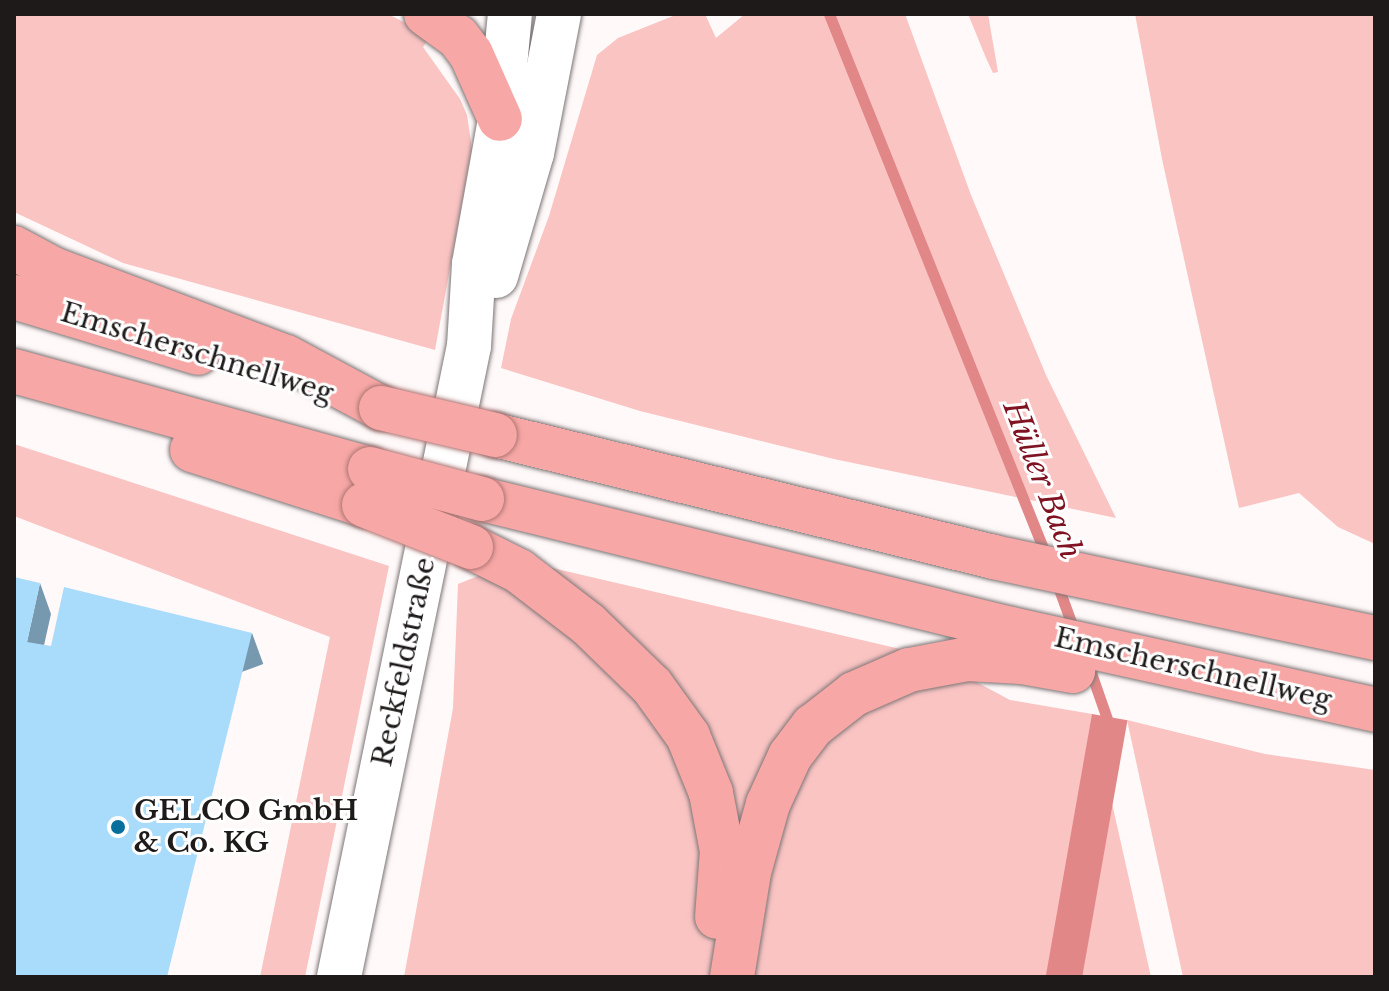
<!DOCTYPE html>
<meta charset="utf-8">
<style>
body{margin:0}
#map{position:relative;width:1389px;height:991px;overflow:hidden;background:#fff9f9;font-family:"Libre Baskerville",serif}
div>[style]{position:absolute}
.green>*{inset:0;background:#fac4c3}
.water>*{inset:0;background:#e28787;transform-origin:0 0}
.stream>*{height:11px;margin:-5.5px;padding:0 5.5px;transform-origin:5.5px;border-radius:5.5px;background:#e28787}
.roads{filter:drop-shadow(0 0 2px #7e7676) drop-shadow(0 0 2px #7e7676)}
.secondary>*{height:44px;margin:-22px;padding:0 22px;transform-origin:22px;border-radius:22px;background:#fff}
.highway>*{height:44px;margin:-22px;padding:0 22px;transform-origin:22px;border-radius:22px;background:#f7a7a5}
.bridges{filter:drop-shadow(0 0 2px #ab7674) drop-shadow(0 0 2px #ab7674)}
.highway-bridge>*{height:44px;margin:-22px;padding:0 22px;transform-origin:22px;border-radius:22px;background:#f7a7a5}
.shaded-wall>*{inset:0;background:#7699af;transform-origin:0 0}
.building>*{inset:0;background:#a9dbfa}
.dots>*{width:22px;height:22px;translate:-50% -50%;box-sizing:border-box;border:4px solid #fff;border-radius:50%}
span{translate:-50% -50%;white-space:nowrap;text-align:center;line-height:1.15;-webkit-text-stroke:6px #fff;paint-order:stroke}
.street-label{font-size:28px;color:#1e1a1a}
.poi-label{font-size:28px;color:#1e1a1a;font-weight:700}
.left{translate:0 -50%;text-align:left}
.water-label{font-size:30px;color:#801322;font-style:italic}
.frame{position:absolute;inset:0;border:16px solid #1e1a1a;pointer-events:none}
</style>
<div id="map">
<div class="green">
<i style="clip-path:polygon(14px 14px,388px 14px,431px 36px,423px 47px,460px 99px,467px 115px,472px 149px,435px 350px,123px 263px,14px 212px)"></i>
<i style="clip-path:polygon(678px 14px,705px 14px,716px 38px,745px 14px,905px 14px,971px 195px,1046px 375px,1116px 518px,834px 459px,640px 411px,501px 368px,511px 319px,549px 216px,597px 55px,618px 38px)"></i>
<i style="clip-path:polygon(968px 14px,988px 14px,998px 72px,993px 73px,986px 58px)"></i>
<i style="clip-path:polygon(1135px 14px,1375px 14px,1375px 544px,1338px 527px,1299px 493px,1239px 508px,1162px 159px)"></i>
<i style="clip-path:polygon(14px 444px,389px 566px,305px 977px,260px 977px,330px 637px,14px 516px)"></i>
<i style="clip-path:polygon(518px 560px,926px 655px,1010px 700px,1092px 714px,1151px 977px,404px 977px,453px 708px,458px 584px)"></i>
<i style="clip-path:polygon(1127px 720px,1265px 754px,1375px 770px,1375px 977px,1183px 977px)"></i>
</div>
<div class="water">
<i style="left:1092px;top:714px;width:36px;height:270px;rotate:10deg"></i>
</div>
<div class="stream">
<i style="left:829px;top:14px;width:586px;rotate:68.16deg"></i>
<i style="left:1056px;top:581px;width:55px;rotate:69.9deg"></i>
<i style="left:1089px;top:667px;width:67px;rotate:70.8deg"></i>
</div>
<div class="roads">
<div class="secondary">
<i style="left:496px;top:276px;width:128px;rotate:-73.7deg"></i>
<i style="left:532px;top:153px;width:142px;rotate:-79deg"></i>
<i style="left:339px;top:977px;width:644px;rotate:-78.36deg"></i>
<i style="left:469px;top:346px;width:82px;rotate:-86.5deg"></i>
<i style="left:474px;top:264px;width:147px;rotate:-79.8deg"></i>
<i style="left:500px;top:119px;width:105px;rotate:-84.6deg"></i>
</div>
<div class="highway">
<i style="left:426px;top:14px;width:39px;rotate:36deg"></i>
<i style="left:458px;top:37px;width:21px;rotate:53deg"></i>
<i style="left:471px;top:54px;width:71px;rotate:66deg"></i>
<i style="left:14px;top:248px;width:44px;rotate:28.3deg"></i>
<i style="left:53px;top:269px;width:249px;rotate:20.7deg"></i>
<i style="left:286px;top:357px;width:108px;rotate:28.2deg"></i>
<i style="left:14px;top:297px;width:192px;rotate:16.9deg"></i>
<i style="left:14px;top:371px;width:369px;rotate:15.4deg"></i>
<i style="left:495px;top:435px;width:514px;rotate:13.74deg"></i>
<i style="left:994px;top:557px;width:390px;rotate:12deg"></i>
<i style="left:192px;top:450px;width:181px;rotate:17.7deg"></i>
<i style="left:482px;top:499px;width:545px;rotate:13.81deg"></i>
<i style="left:1011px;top:629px;width:373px;rotate:12.5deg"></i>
<i style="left:471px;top:547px;width:54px;rotate:26.6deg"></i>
<i style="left:519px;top:571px;width:87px;rotate:37.5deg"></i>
<i style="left:588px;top:624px;width:89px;rotate:44.1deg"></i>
<i style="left:652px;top:686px;width:62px;rotate:54.2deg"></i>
<i style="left:688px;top:736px;width:61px;rotate:68deg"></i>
<i style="left:711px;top:793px;width:59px;rotate:79.3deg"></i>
<i style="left:722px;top:851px;width:66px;rotate:94.3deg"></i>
<i style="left:732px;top:977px;width:106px;rotate:-80.8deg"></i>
<i style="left:749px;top:872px;width:71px;rotate:-74.4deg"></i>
<i style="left:768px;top:804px;width:53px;rotate:-65.4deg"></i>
<i style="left:790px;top:756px;width:38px;rotate:-53deg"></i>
<i style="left:813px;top:726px;width:52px;rotate:-38deg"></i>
<i style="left:854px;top:694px;width:60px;rotate:-23.6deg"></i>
<i style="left:909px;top:670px;width:59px;rotate:-10.7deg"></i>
<i style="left:967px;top:659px;width:55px;rotate:3.1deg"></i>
<i style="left:1022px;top:662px;width:52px;rotate:10deg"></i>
</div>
</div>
<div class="bridges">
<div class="highway-bridge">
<i style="left:381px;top:408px;width:117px;rotate:13.3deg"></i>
<i style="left:370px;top:469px;width:116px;rotate:15deg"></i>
<i style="left:364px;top:505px;width:115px;rotate:21.4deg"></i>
</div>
</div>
<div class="shaded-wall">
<i style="clip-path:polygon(40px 583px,51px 614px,38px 672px,27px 642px)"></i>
<i style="left:252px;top:633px;width:33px;height:354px;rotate:70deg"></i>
</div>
<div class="building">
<i style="clip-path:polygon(14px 577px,40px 583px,27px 642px,51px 646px,64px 587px,252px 633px,167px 977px,14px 977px)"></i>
</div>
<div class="dots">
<i style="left:118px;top:827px;background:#066f9c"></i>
</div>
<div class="street-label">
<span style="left:197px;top:353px;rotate:17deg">Emscherschnellweg</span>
<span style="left:404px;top:662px;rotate:-78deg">Reckfeldstraße</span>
<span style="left:1193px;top:669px;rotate:13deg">Emscherschnellweg</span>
</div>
<div class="poi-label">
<span class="left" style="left:134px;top:827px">GELCO GmbH<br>&amp; Co. KG</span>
</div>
<div class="water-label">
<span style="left:1042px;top:480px;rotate:69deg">Hüller Bach</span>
</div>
<div class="frame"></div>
</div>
